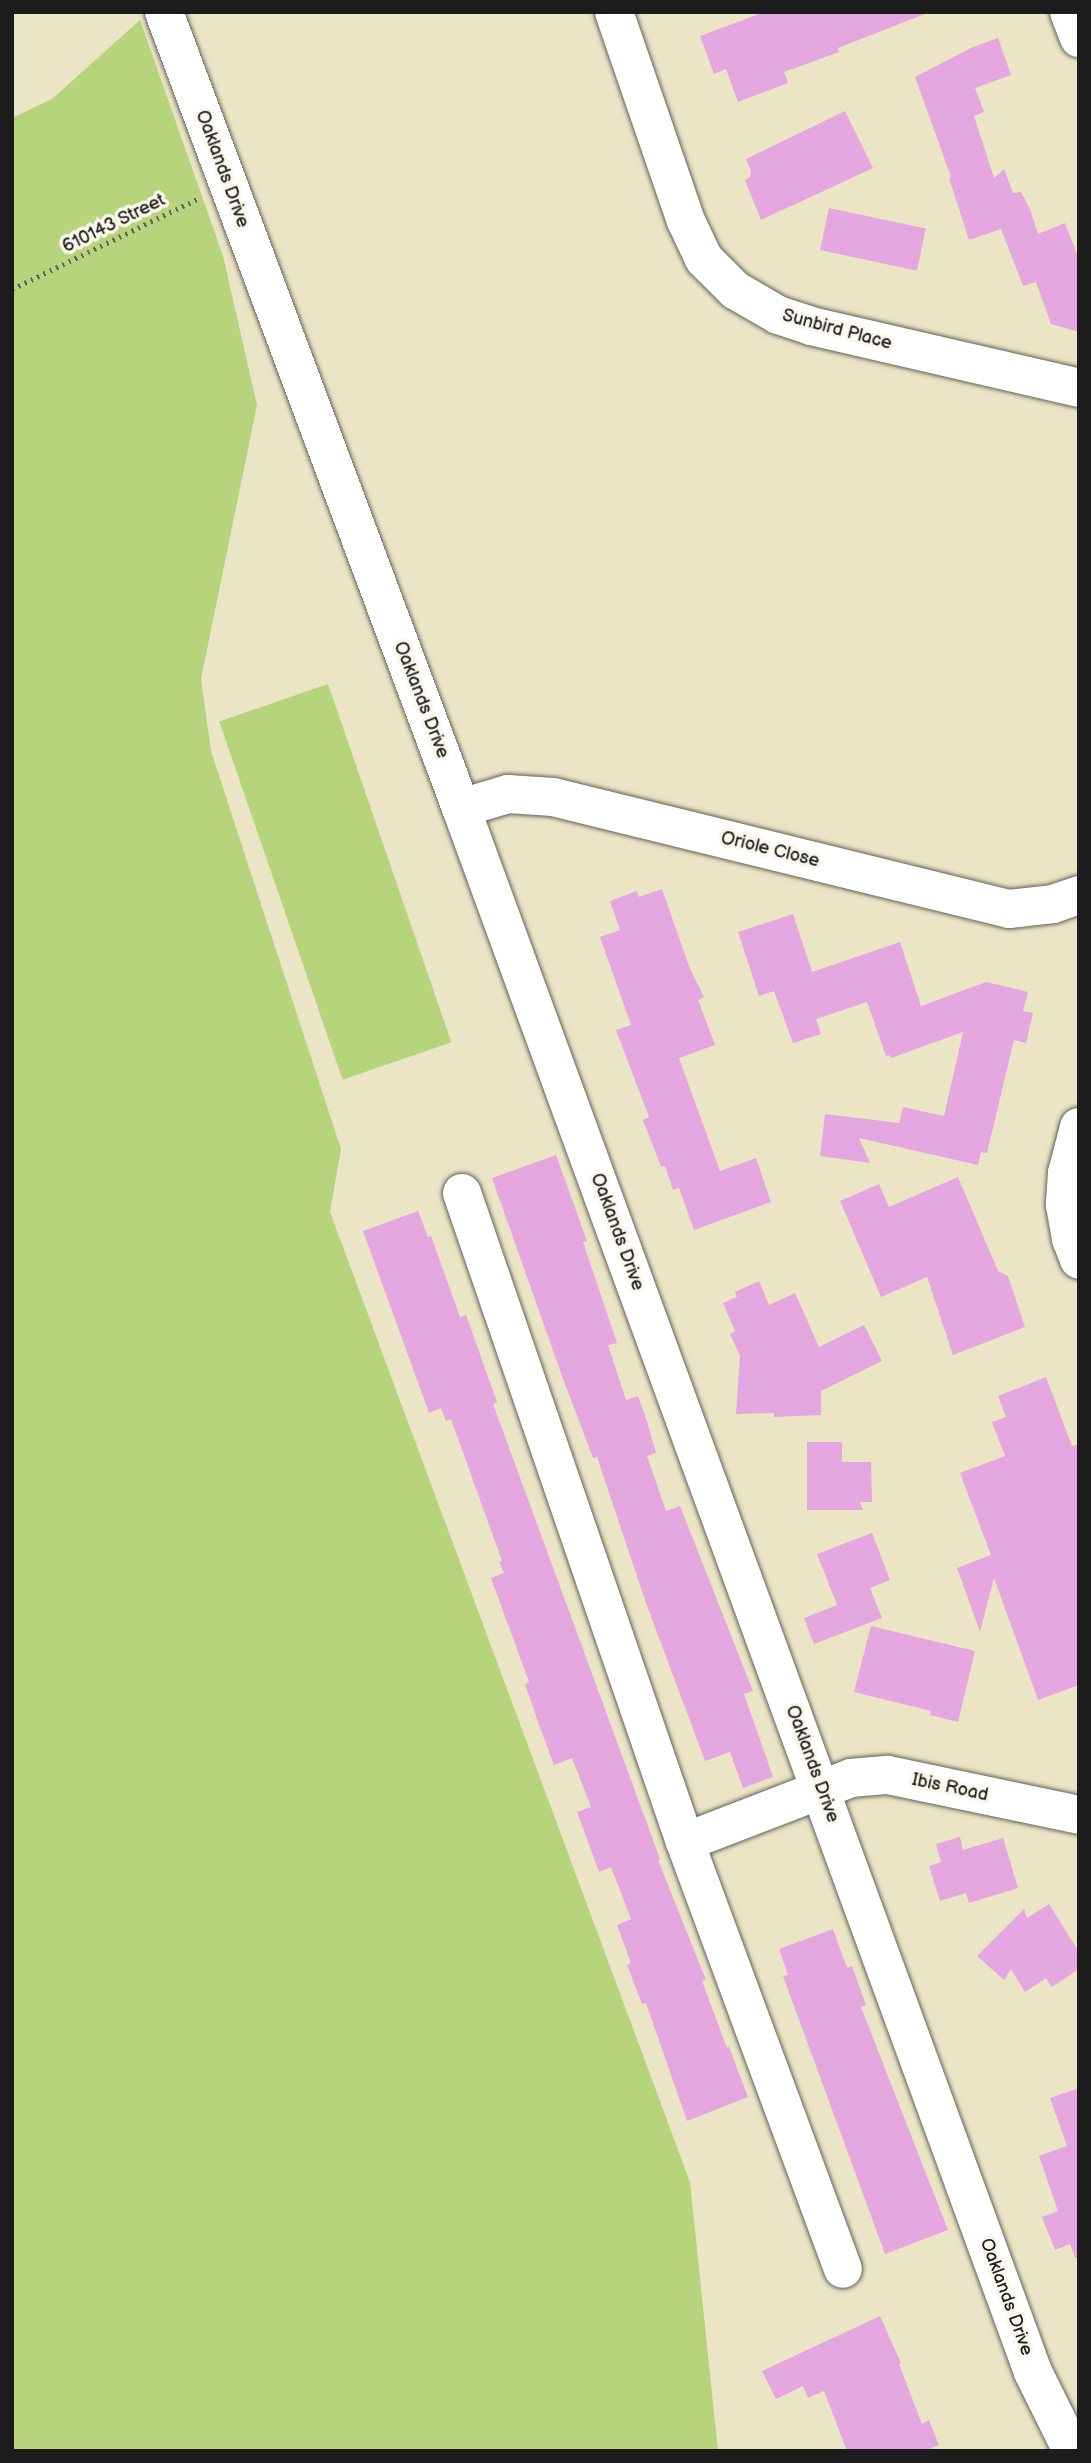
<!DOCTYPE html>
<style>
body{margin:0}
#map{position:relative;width:1091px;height:2463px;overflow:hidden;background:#ebe5c6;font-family:"Balsamiq Sans",sans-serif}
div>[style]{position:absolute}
.green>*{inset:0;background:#b5d47b;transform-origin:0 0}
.building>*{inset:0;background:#e5a7df;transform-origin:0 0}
.path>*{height:4.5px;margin-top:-2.25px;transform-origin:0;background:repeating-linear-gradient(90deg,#646258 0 2px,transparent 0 7px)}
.roads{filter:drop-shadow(0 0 2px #646258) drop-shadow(0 0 2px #646258)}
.minor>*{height:38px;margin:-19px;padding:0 19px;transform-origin:19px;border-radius:19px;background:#fff}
span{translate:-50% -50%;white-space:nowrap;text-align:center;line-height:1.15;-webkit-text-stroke:7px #fbf7ec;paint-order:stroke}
.street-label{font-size:18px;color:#1c1c1c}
.frame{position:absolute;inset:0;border:14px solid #1c1c1c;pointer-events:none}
</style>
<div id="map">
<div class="green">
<i style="clip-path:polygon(140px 20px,223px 256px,257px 405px,201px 679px,211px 751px,341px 1149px,330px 1212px,690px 2182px,718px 2451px,12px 2451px,12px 118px,52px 99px)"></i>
<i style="left:328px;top:684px;width:379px;height:115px;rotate:71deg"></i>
</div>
<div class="building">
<i style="clip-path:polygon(765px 12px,925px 12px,925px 14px,838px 48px,839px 52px,784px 72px,788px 83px,738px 102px,726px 69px,714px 74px,700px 36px)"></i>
<i style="clip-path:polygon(998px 38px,1011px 75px,975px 88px,984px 112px,974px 116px,994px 178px,1004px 169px,1013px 193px,1021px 192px,1030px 209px,1038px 234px,1065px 223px,1079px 259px,1079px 332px,1051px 324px,1036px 282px,1023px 286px,1001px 229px,969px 240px,949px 178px,951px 177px,915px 77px,971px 48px)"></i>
<i style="clip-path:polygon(845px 111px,873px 168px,761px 220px,745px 180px,750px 177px,751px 171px,746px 159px)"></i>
<i style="left:829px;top:208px;width:99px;height:43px;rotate:12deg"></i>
<i style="clip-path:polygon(662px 889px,690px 969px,704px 997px,698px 1000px,715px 1045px,679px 1058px,720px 1171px,756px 1158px,771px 1202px,694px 1230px,679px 1188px,673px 1190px,665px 1166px,661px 1167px,643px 1120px,649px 1117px,616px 1030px,631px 1025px,600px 937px,620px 930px,610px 901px,637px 891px,639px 897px)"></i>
<i style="clip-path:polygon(793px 914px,812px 972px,900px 942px,921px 1006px,986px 982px,1028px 992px,1023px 1011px,1033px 1013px,1026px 1043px,1014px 1040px,987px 1153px,981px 1152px,978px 1165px,859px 1138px,870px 1163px,820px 1156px,825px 1114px,899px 1123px,903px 1107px,944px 1116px,963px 1032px,891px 1058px,890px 1055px,886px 1056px,867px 1002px,816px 1019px,821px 1034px,793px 1043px,774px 991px,759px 996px,738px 932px)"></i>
<i style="clip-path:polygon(556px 1155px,587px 1241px,583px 1242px,617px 1343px,608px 1345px,626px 1400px,638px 1396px,647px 1421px,656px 1453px,647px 1456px,666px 1511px,680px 1506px,753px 1691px,744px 1694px,773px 1777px,743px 1788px,730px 1752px,705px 1761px,646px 1603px,597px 1457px,593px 1458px,562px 1376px,492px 1178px)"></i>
<i style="clip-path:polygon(958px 1177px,998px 1271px,1008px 1276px,1025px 1327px,953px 1355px,927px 1277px,881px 1297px,840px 1201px,879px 1184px,889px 1207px)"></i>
<i style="clip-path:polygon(418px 1211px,428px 1237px,431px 1236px,460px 1317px,466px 1315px,497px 1402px,493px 1404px,660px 1859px,658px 1860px,706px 1980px,702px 1981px,727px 2048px,729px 2047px,748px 2097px,687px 2121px,646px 2003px,642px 2004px,627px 1965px,631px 1963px,617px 1925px,631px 1919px,611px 1867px,599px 1872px,577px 1812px,591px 1807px,572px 1758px,554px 1765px,539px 1725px,525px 1684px,529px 1682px,491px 1578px,504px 1573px,499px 1562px,502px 1561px,451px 1419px,446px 1421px,441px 1408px,429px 1413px,363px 1231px)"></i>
<i style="clip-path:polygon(759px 1281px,769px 1305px,795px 1293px,819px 1347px,864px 1325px,882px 1361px,821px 1391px,821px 1415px,774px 1417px,774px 1413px,736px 1414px,740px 1356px,730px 1334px,735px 1331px,723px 1303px,737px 1297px,735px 1292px)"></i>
<i style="clip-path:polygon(1046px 1377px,1072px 1446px,1079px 1444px,1079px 1685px,1038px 1700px,994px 1578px,980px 1632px,957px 1568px,991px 1555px,960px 1473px,1005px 1456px,992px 1422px,1006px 1417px,998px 1396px)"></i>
<i style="clip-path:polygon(807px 1442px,842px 1442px,842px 1462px,871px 1462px,872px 1502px,860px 1502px,863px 1510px,807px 1510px)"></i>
<i style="clip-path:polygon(872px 1533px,890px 1580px,870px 1588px,882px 1618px,814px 1644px,804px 1618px,837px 1605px,817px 1554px)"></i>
<i style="clip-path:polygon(871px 1626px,975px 1651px,958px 1722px,930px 1715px,931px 1711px,854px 1692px)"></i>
<i style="clip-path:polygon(960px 1837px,963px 1850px,1003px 1838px,1018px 1888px,969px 1903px,966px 1893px,940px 1901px,929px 1866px,941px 1862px,936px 1844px)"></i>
<i style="clip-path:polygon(1049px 1904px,1079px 1952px,1079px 1969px,1052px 1987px,1046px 1978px,1025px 1992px,1011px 1969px,1004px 1980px,977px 1956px,1024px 1909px,1027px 1918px)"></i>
<i style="clip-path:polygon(833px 1929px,847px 1968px,852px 1966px,866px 2005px,861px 2007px,948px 2230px,885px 2254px,783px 1976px,788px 1975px,779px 1949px)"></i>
<i style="clip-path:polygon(1079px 2088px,1079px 2258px,1075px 2258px,1070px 2244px,1055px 2250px,1042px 2217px,1058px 2211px,1039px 2156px,1067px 2146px,1050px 2098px)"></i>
<i style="clip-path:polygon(880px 2316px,901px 2363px,899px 2364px,922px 2424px,929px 2420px,939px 2445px,931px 2448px,932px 2451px,847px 2451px,824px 2391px,808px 2398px,803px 2386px,776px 2399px,762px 2371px)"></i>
</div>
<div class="path">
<i style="left:12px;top:289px;width:206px;rotate:-25.9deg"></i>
</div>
<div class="roads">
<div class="minor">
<i style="left:164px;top:12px;width:850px;rotate:69.54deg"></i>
<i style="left:461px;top:808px;width:1665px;rotate:69.91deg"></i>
<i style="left:1033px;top:2372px;width:88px;rotate:63.7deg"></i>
<i style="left:614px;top:12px;width:221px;rotate:71deg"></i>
<i style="left:686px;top:221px;width:42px;rotate:64.7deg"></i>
<i style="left:704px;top:259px;width:44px;rotate:45deg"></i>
<i style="left:735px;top:290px;width:50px;rotate:30.2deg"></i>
<i style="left:778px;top:315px;width:35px;rotate:18deg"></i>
<i style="left:811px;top:326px;width:275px;rotate:13deg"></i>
<i style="left:1069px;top:12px;width:28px;rotate:69deg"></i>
<i style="left:461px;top:808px;width:49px;rotate:-16.6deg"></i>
<i style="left:508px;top:794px;width:45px;rotate:3.8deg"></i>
<i style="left:553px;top:797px;width:470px;rotate:13.8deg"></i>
<i style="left:1009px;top:909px;width:44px;rotate:-6.5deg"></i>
<i style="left:1053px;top:904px;width:28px;rotate:-19deg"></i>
<i style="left:1079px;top:1127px;width:48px;rotate:104.6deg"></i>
<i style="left:1067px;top:1173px;width:32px;rotate:94deg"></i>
<i style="left:1065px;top:1205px;width:35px;rotate:80deg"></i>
<i style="left:1071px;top:1239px;width:22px;rotate:69deg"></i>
<i style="left:462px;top:1193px;width:686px;rotate:71.04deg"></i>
<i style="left:685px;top:1842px;width:455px;rotate:69.7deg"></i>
<i style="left:685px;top:1842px;width:178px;rotate:-21.1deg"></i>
<i style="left:851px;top:1778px;width:37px;rotate:-5deg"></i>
<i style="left:888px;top:1775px;width:195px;rotate:11.8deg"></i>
</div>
</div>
<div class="street-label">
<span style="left:222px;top:169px;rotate:70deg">Oaklands Drive</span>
<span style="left:114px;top:224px;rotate:-26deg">610143 Street</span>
<span style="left:837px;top:330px;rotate:15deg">Sunbird Place</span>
<span style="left:421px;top:700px;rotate:69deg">Oaklands Drive</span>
<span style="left:770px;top:850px;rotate:14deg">Oriole Close</span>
<span style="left:617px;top:1232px;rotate:70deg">Oaklands Drive</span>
<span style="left:812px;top:1764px;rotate:70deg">Oaklands Drive</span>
<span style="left:950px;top:1788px;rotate:12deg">Ibis Road</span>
<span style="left:1006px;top:2297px;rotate:70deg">Oaklands Drive</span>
</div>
<div class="frame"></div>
</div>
